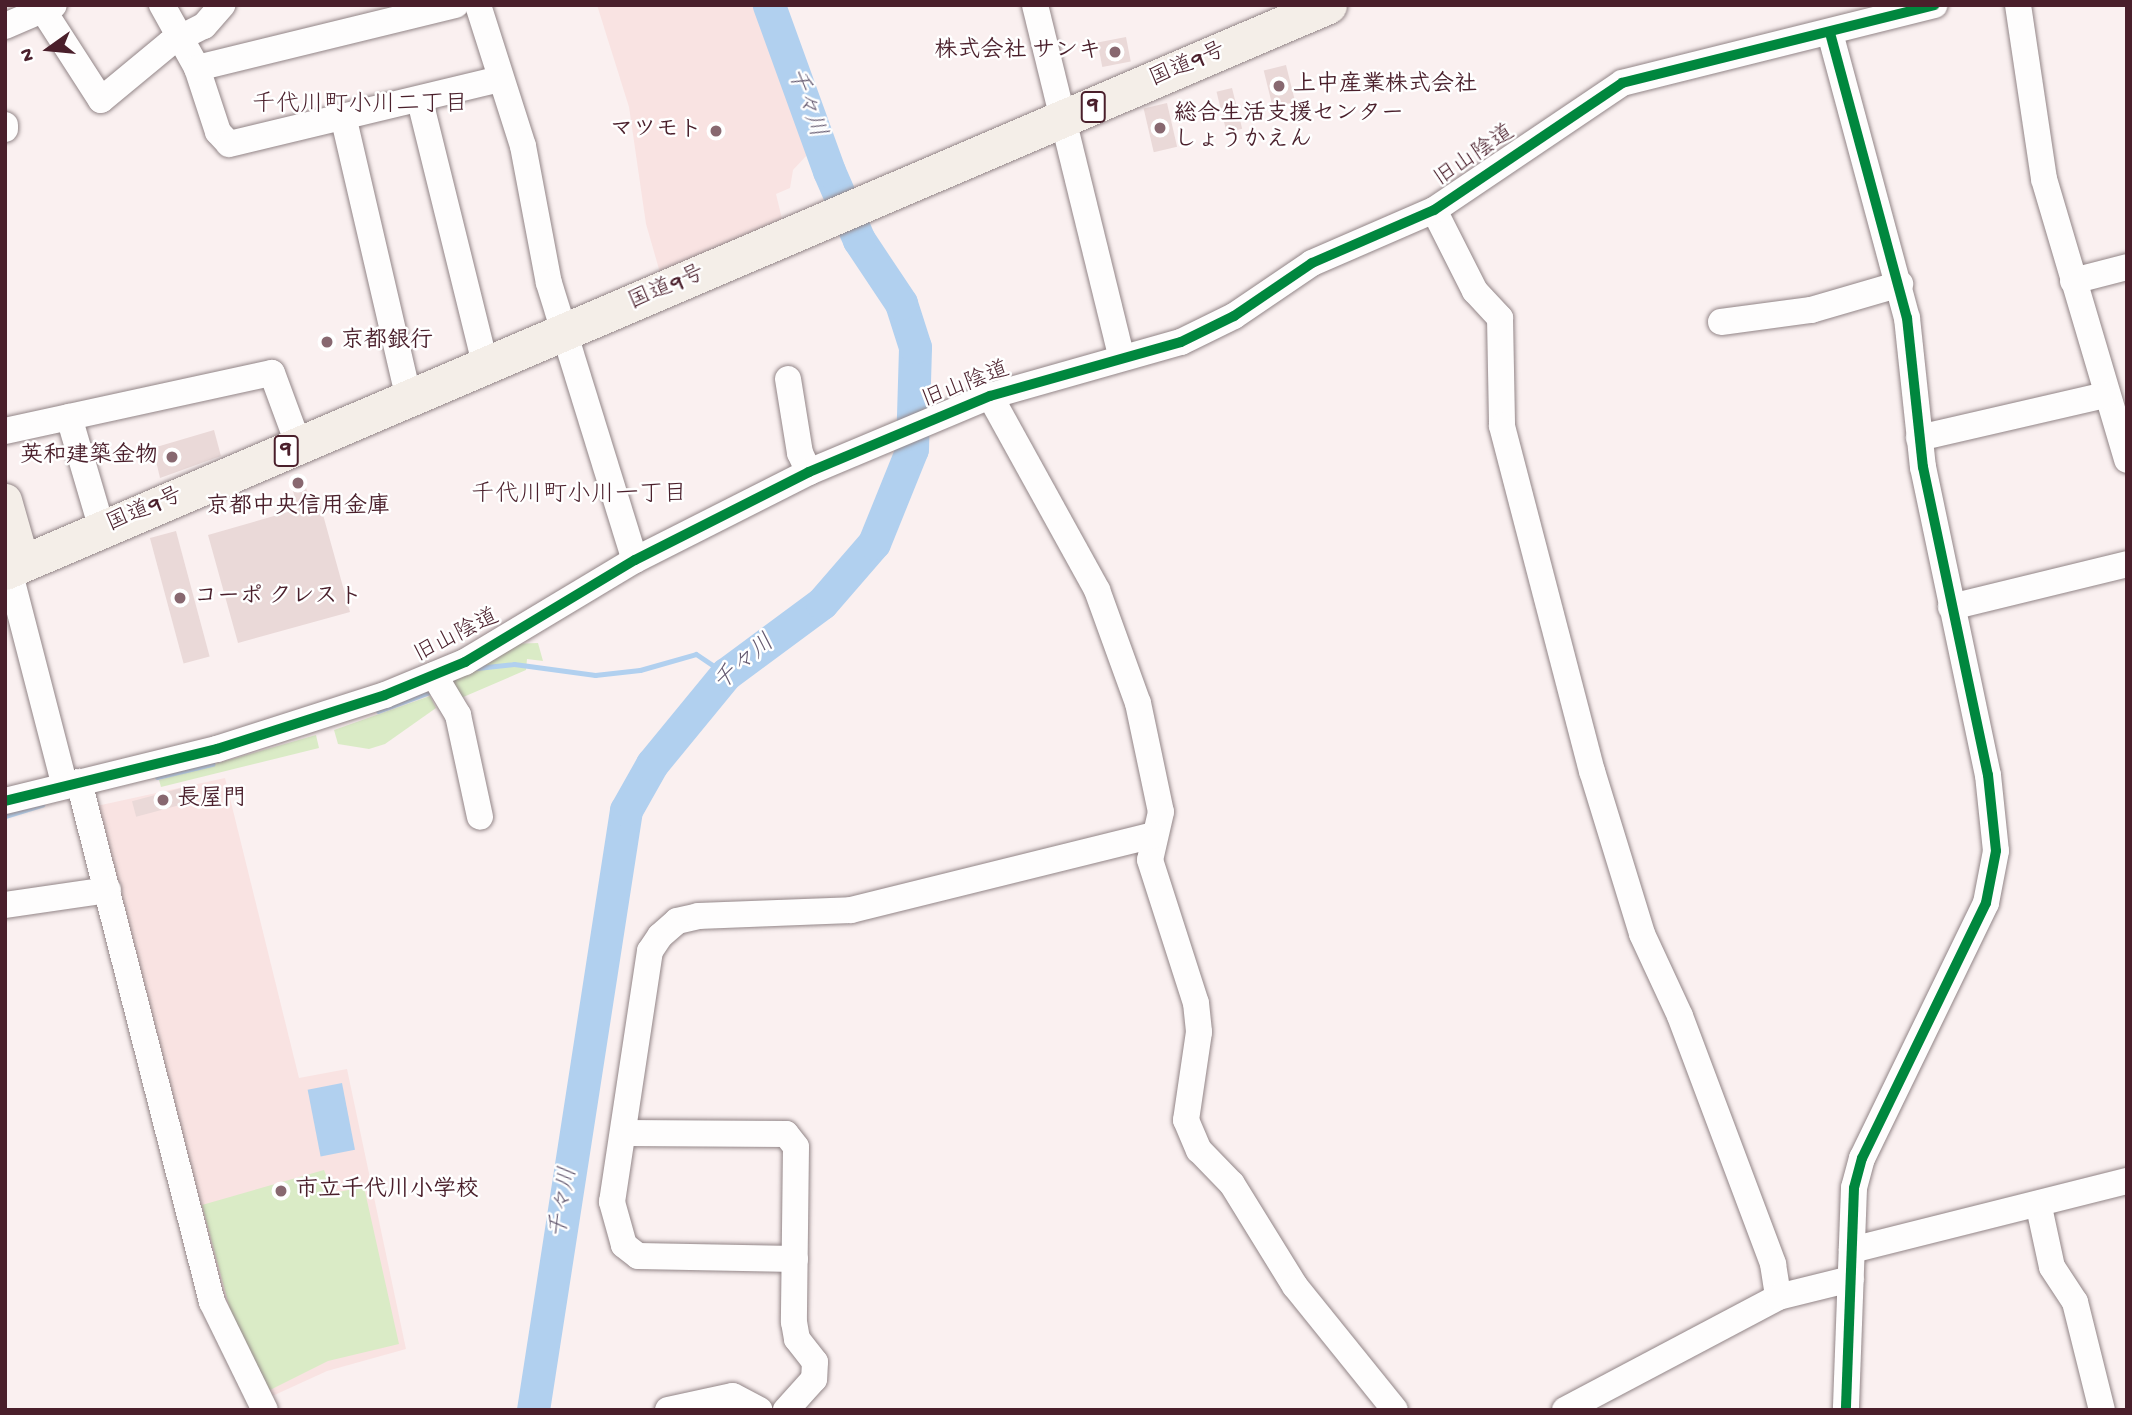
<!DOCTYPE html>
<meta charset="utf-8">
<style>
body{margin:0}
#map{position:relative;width:2132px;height:1415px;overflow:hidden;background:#faf0f0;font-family:"Gochi Hand","Klee One",sans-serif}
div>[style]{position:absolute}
.built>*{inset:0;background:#f9e3e2}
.green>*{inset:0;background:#daebc6}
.water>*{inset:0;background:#b1d0ef;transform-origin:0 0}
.stream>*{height:5px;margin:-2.5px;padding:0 2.5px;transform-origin:2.5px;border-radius:2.5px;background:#b1d0ef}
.river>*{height:33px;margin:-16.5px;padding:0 16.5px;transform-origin:16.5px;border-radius:16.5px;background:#b1d0ef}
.building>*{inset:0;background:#ead9d8;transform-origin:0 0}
.roads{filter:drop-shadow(0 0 2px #928587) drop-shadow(0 0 2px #928587)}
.minor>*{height:26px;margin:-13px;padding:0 13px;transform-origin:13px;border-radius:13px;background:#fefdfd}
.major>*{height:33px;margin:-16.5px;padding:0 16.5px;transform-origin:16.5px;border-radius:16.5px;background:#f4eee8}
.highway>*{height:37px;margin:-18.5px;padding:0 18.5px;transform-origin:18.5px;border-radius:18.5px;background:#f4eee8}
.cycleway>*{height:10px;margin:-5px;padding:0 5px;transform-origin:5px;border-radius:5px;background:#00873e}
.dots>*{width:19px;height:19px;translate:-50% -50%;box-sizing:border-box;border:4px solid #fff;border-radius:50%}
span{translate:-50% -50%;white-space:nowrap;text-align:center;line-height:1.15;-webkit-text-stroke:5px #fff;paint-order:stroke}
.shield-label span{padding:2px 5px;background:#fff;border:2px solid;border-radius:5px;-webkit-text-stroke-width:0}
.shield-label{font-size:21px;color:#4a1f2b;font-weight:700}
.poi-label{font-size:23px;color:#4a1f2b;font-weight:700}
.right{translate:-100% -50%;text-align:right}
.left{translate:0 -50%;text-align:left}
.street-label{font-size:23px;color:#4a1f2b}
.water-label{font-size:24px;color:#63586f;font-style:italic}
.neighbourhood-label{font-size:24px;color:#4a1f2b}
.frame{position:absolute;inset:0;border:7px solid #4a1f2b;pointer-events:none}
.north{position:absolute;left:14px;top:14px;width:70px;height:70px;-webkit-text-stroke:5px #fff;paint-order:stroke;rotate:255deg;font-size:19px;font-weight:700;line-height:28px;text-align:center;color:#4a1f2b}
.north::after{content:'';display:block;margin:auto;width:24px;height:32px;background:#4a1f2b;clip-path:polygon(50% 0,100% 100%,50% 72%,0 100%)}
</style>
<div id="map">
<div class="built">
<i style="clip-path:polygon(597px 5px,755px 5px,807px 155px,793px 170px,790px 188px,776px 194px,783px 223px,661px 276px,646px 224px,629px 107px)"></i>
<i style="clip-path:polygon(225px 778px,299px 1078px,347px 1069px,406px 1349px,327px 1371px,268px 1398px,240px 1361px,92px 807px)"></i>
</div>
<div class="green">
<i style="clip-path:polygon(538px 643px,543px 661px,527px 659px,526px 670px,461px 698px,451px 678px,510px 644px)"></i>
<i style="clip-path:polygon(430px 696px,436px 708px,385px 744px,369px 749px,338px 744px,334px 730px)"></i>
<i style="clip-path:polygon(316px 735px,319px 748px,161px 787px,159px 780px)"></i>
<i style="clip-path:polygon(324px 1170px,333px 1193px,364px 1187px,399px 1344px,328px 1361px,268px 1391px,243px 1358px,202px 1205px)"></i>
</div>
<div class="water">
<i style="left:342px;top:1083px;width:68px;height:35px;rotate:79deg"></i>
</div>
<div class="stream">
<i style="left:477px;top:668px;width:37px;rotate:-6deg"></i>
<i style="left:514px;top:664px;width:82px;rotate:7.7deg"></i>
<i style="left:595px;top:675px;width:45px;rotate:-6.3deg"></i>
<i style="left:640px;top:670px;width:58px;rotate:-15.9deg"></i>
<i style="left:696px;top:654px;width:36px;rotate:34deg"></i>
<i style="left:378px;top:711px;width:61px;rotate:-20.2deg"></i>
<i style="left:157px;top:777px;width:57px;rotate:-13.3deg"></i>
<i style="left:5px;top:816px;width:39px;rotate:-17deg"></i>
</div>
<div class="river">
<i style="left:533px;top:1410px;width:607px;rotate:-81.19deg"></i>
<i style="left:626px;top:810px;width:53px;rotate:-60.5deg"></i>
<i style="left:652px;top:764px;width:117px;rotate:-50.6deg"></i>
<i style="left:726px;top:674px;width:119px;rotate:-36.5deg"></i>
<i style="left:822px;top:603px;width:79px;rotate:-49.1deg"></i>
<i style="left:874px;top:543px;width:101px;rotate:-68deg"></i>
<i style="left:912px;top:449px;width:102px;rotate:-88.3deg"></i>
<i style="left:915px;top:347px;width:46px;rotate:-107.7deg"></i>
<i style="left:901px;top:303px;width:76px;rotate:-123.7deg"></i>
<i style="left:859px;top:240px;width:75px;rotate:-113.5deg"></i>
<i style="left:829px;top:171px;width:177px;rotate:-109.9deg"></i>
</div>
<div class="building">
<i style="left:1126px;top:37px;width:25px;height:29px;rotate:79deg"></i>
<i style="left:1286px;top:65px;width:38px;height:23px;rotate:76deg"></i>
<i style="left:1232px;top:88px;width:42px;height:16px;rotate:76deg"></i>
<i style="left:1167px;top:103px;width:45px;height:24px;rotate:77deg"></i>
<i style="clip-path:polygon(214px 430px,221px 456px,160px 478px,153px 448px)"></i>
<i style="clip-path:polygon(303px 476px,311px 506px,320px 504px,350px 612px,238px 643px,208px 535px,298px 509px,290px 480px)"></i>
<i style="left:176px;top:531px;width:130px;height:27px;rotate:75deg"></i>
<i style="left:189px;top:786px;width:16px;height:59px;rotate:75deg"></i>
</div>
<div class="roads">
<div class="minor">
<i style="left:162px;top:5px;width:72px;rotate:60.9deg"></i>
<i style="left:197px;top:68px;width:67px;rotate:71.8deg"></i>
<i style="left:218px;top:132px;width:16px;rotate:47deg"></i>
<i style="left:229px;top:144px;width:279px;rotate:-13.5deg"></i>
<i style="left:478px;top:5px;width:148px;rotate:72.3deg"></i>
<i style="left:523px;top:146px;width:139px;rotate:79.3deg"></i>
<i style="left:549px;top:283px;width:290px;rotate:72.8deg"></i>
<i style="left:1035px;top:5px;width:361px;rotate:76.2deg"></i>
<i style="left:2018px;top:5px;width:176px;rotate:81.5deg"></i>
<i style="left:2044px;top:179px;width:293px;rotate:73.5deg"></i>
<i style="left:43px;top:10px;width:107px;rotate:57.2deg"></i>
<i style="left:101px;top:100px;width:89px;rotate:-39.6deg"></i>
<i style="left:170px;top:43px;width:38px;rotate:-27deg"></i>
<i style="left:204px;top:26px;width:28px;rotate:-49deg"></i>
<i style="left:5px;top:26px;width:53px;rotate:-23.2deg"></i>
<i style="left:1830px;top:33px;width:295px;rotate:74.9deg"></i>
<i style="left:1907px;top:318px;width:150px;rotate:83.9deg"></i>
<i style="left:1923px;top:467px;width:315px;rotate:78.1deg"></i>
<i style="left:1988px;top:775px;width:76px;rotate:84deg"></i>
<i style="left:1996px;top:851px;width:53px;rotate:100.9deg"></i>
<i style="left:1986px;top:903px;width:284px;rotate:115.9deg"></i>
<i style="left:1862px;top:1158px;width:31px;rotate:105deg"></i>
<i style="left:1854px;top:1188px;width:222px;rotate:92.1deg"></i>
<i style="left:197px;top:68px;width:266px;rotate:-13.7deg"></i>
<i style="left:420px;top:101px;width:274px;rotate:76.1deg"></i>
<i style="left:344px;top:120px;width:286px;rotate:76.9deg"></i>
<i style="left:5px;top:125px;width:4px;rotate:90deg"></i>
<i style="left:1434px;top:210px;width:91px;rotate:63.2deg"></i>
<i style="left:1475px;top:291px;width:37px;rotate:47deg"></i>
<i style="left:1500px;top:318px;width:108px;rotate:88.9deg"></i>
<i style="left:1502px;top:426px;width:357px;rotate:75.4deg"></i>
<i style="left:1592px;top:771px;width:170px;rotate:72.9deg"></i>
<i style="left:1642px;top:934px;width:90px;rotate:65.1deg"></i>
<i style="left:1680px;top:1016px;width:265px;rotate:69.4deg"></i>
<i style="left:1773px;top:1264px;width:33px;rotate:81deg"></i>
<i style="left:2073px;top:281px;width:56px;rotate:-14.5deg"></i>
<i style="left:1721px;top:322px;width:91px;rotate:-7.6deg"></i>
<i style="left:1811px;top:310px;width:93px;rotate:-16.3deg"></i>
<i style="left:788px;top:379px;width:75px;rotate:80.8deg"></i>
<i style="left:800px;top:453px;width:21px;rotate:65deg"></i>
<i style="left:990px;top:396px;width:222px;rotate:61.1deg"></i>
<i style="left:1097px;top:590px;width:120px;rotate:70.1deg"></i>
<i style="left:1138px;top:703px;width:111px;rotate:78.1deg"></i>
<i style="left:1161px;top:812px;width:49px;rotate:102.9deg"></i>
<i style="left:1150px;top:860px;width:150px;rotate:72.2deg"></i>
<i style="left:1196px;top:1003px;width:29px;rotate:84deg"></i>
<i style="left:1199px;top:1032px;width:89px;rotate:98.4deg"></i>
<i style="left:1186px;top:1120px;width:33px;rotate:67deg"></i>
<i style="left:1199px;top:1150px;width:47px;rotate:45.9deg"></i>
<i style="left:1232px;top:1184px;width:120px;rotate:58.3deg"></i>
<i style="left:1295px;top:1286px;width:159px;rotate:51.1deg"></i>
<i style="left:69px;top:417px;width:117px;rotate:73.6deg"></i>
<i style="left:5px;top:431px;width:273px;rotate:-12.3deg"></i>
<i style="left:272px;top:373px;width:78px;rotate:69.7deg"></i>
<i style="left:1919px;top:438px;width:191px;rotate:-13deg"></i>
<i style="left:9px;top:570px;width:223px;rotate:75.5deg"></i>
<i style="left:1951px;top:607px;width:181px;rotate:-13.7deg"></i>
<i style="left:434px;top:675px;width:47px;rotate:59deg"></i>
<i style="left:458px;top:715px;width:104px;rotate:77.8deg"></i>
<i style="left:79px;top:782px;width:537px;rotate:75.65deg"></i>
<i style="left:212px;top:1302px;width:120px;rotate:63.9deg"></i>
<i style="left:5px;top:801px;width:218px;rotate:-13.8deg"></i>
<i style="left:217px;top:749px;width:176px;rotate:-17.8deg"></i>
<i style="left:385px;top:695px;width:87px;rotate:-22.4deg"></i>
<i style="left:465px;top:662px;width:198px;rotate:-31deg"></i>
<i style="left:635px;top:560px;width:195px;rotate:-26.8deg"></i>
<i style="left:809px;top:472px;width:196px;rotate:-22.8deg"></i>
<i style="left:990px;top:396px;width:198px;rotate:-15.8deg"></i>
<i style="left:1181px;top:342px;width:59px;rotate:-26.1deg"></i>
<i style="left:1234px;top:316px;width:94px;rotate:-34.2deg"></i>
<i style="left:1312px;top:263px;width:133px;rotate:-23.5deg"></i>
<i style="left:1434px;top:210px;width:227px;rotate:-34deg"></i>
<i style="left:1622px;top:83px;width:322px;rotate:-14deg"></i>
<i style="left:5px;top:905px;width:104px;rotate:-8.3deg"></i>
<i style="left:625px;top:1133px;width:161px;rotate:0.4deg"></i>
<i style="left:786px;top:1134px;width:16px;rotate:52deg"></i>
<i style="left:796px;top:1147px;width:175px;rotate:90.7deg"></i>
<i style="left:794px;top:1322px;width:17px;rotate:80deg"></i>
<i style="left:797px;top:1339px;width:29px;rotate:52deg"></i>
<i style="left:815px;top:1362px;width:17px;rotate:93deg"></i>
<i style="left:814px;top:1379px;width:42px;rotate:132.1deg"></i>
<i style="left:2039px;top:1207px;width:61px;rotate:77.8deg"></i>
<i style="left:2052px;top:1267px;width:42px;rotate:56.7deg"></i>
<i style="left:2075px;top:1302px;width:111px;rotate:76deg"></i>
<i style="left:1852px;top:1250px;width:284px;rotate:-14.1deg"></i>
<i style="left:795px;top:1259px;width:157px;rotate:-178.9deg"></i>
<i style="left:638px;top:1256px;width:18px;rotate:-142deg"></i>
<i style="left:624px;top:1245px;width:45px;rotate:-105.6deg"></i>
<i style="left:612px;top:1202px;width:254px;rotate:-81.4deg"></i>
<i style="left:650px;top:951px;width:18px;rotate:-56deg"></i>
<i style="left:660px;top:936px;width:23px;rotate:-41deg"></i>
<i style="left:677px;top:921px;width:22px;rotate:-13deg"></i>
<i style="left:698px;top:916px;width:153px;rotate:-2.2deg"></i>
<i style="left:851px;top:910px;width:311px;rotate:-13.9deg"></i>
<i style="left:668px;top:1410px;width:66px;rotate:-12.2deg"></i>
<i style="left:733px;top:1396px;width:30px;rotate:28deg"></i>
<i style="left:1565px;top:1410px;width:241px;rotate:-27.9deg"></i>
<i style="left:1778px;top:1297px;width:75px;rotate:-13.9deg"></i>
</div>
<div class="major">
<i style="left:5px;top:500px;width:66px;rotate:74.1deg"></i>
</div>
<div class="highway">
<i style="left:5px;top:571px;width:1439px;rotate:-23.16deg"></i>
</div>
</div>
<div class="cycleway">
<i style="left:1830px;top:33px;width:295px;rotate:74.9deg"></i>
<i style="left:1907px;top:318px;width:150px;rotate:83.9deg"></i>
<i style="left:1923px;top:467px;width:315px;rotate:78.1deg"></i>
<i style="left:1988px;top:775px;width:76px;rotate:84deg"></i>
<i style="left:1996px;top:851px;width:53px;rotate:100.9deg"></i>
<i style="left:1986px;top:903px;width:284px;rotate:115.9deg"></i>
<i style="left:1862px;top:1158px;width:31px;rotate:105deg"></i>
<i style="left:1854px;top:1188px;width:222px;rotate:92.1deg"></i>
<i style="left:5px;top:801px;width:218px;rotate:-13.8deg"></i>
<i style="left:217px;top:749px;width:176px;rotate:-17.8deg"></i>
<i style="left:385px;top:695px;width:87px;rotate:-22.4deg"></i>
<i style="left:465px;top:662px;width:198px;rotate:-31deg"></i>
<i style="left:635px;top:560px;width:195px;rotate:-26.8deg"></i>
<i style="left:809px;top:472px;width:196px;rotate:-22.8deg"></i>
<i style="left:990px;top:396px;width:198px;rotate:-15.8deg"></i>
<i style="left:1181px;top:342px;width:59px;rotate:-26.1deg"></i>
<i style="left:1234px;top:316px;width:94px;rotate:-34.2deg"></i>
<i style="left:1312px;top:263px;width:133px;rotate:-23.5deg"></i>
<i style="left:1434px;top:210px;width:227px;rotate:-34deg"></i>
<i style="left:1622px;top:83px;width:322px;rotate:-14deg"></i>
</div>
<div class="dots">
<i style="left:1115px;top:52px;background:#886870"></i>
<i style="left:1279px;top:86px;background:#886870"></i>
<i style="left:1160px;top:128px;background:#886870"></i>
<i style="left:716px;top:131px;background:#886870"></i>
<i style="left:327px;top:342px;background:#886870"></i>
<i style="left:172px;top:457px;background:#886870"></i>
<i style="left:298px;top:483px;background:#886870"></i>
<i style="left:180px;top:598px;background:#886870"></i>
<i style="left:163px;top:800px;background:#886870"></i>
<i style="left:281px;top:1191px;background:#886870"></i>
</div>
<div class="shield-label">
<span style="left:1093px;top:107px">9</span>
<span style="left:286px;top:451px">9</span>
</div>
<div class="poi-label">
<span class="right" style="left:1101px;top:52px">株式会社 サンキ</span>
<span class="left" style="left:1293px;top:86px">上中産業株式会社</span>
<span class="left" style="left:1174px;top:128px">総合生活支援センター<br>しょうかえん</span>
<span class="right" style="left:702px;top:131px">マツモト</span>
<span class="left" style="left:341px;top:342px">京都銀行</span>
<span class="right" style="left:158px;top:457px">英和建築金物</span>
<span style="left:298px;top:508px">京都中央信用金庫</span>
<span class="left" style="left:194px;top:598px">コーポ クレスト</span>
<span class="left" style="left:177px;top:800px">長屋門</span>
<span class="left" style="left:295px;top:1191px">市立千代川小学校</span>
</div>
<div class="street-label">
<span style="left:1188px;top:66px;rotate:-23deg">国道9号</span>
<span style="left:1475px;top:157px;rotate:-34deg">旧山陰道</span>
<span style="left:667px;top:289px;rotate:-23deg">国道9号</span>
<span style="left:966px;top:386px;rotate:-21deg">旧山陰道</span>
<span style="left:145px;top:511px;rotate:-23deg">国道9号</span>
<span style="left:457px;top:637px;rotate:-27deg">旧山陰道</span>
</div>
<div class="water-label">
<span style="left:805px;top:103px;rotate:70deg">千々川</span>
<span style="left:745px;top:664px;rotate:-41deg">千々川</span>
<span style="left:565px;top:1203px;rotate:-81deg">千々川</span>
</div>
<div class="neighbourhood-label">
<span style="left:360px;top:106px">千代川町小川二丁目</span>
<span style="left:579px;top:496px">千代川町小川一丁目</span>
</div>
<div class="frame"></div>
<div class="north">N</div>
</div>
